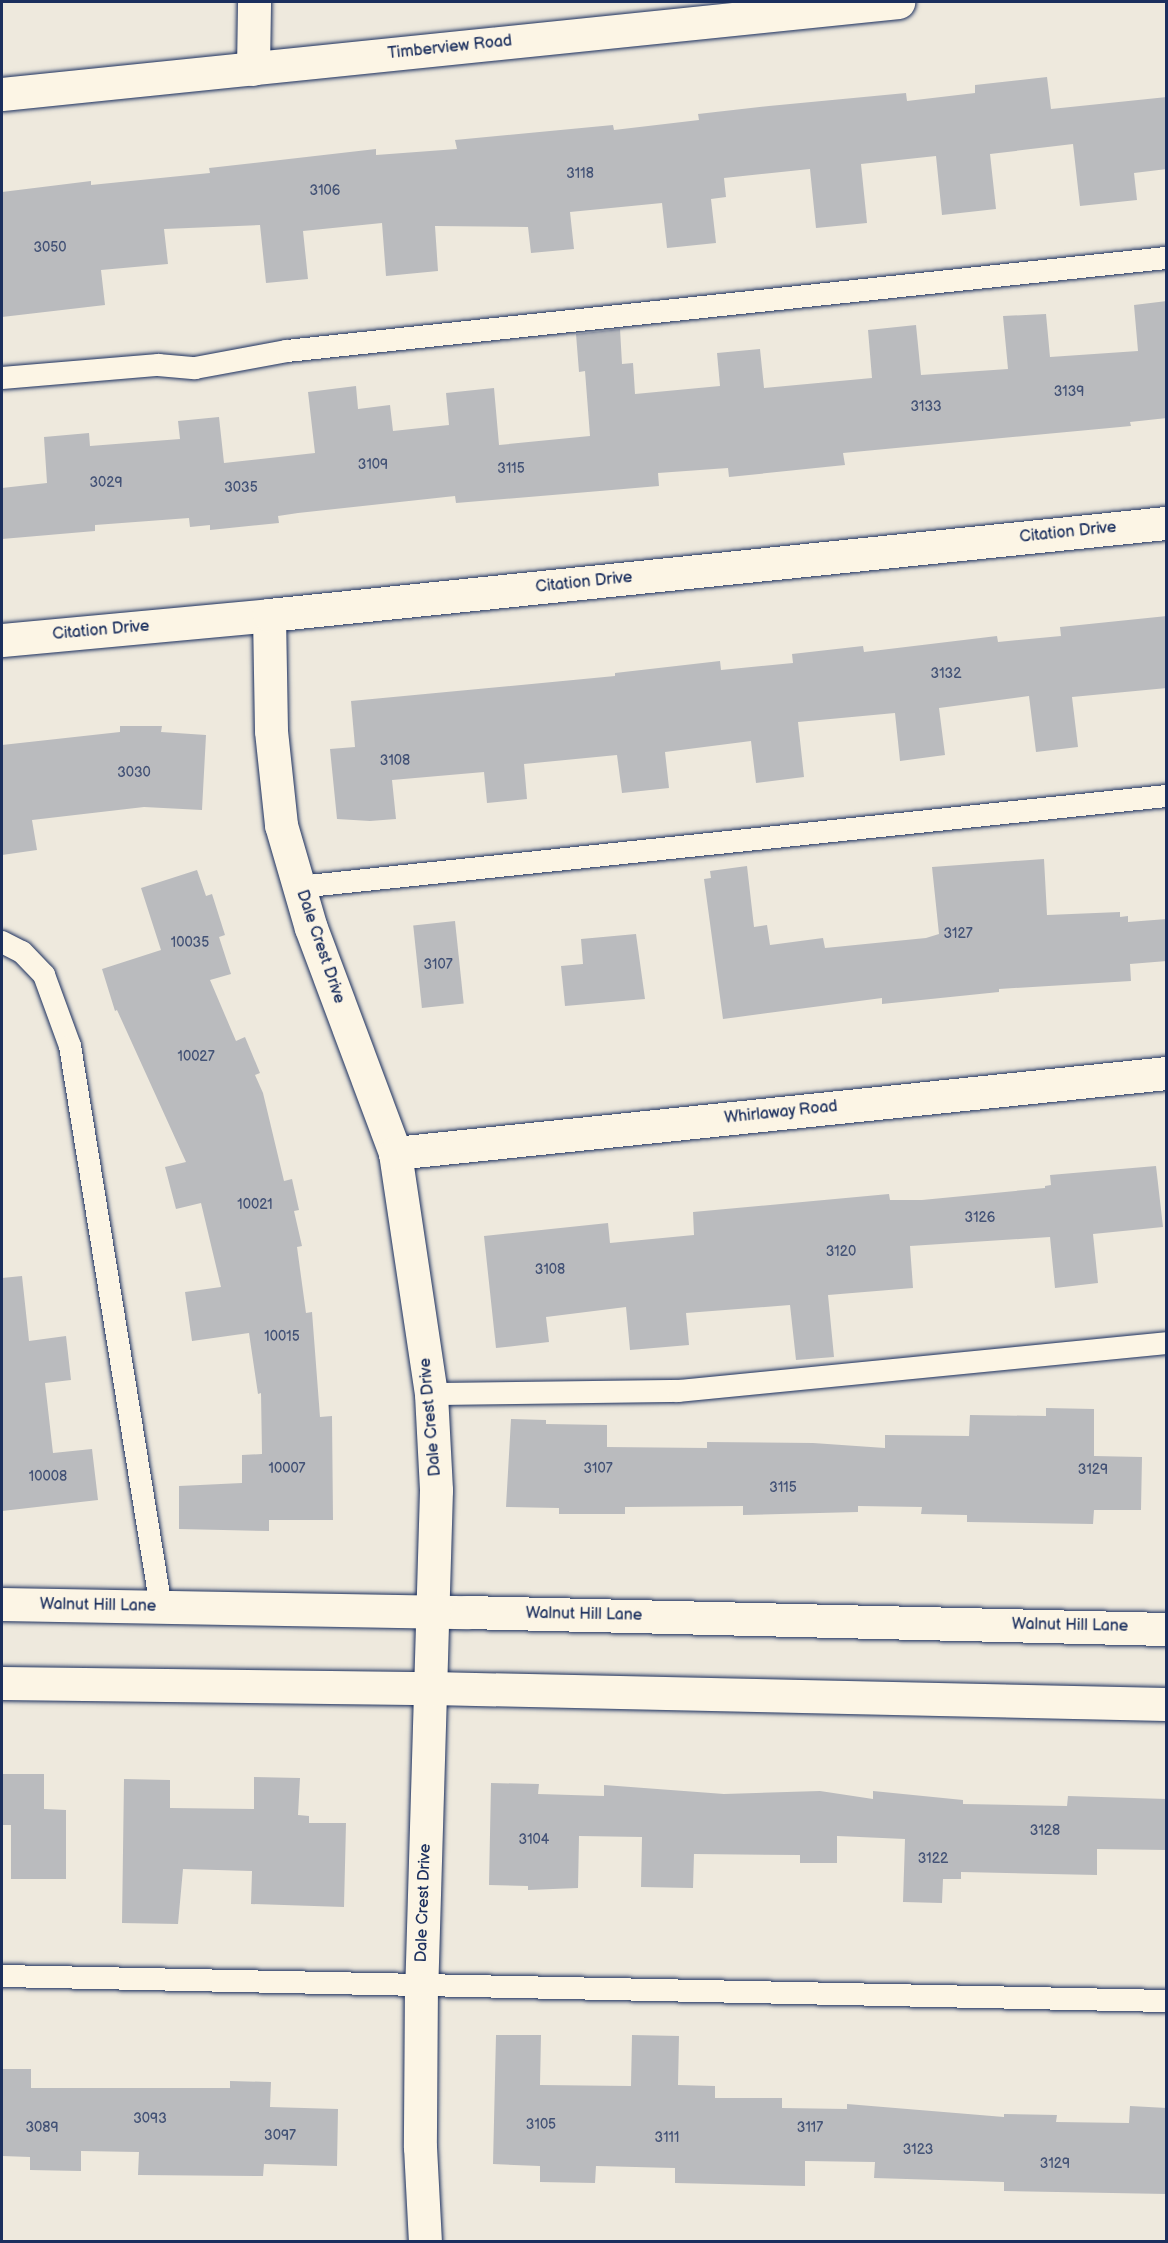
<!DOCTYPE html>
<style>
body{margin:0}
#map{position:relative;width:1168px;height:2243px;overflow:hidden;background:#eee9dd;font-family:"Balsamiq Sans",sans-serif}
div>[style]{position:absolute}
.building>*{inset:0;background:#babbbe;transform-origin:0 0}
.roads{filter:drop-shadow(0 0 2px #1b2f5e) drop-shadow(0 0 2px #1b2f5e)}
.lane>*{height:22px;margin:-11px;padding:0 11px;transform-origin:11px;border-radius:11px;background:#fcf5e5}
.street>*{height:33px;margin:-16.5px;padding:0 16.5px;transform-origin:16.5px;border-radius:16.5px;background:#fcf5e5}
.secondary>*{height:33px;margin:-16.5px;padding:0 16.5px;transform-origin:16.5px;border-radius:16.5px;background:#fcf5e5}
span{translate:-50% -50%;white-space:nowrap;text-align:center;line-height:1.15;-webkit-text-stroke:4.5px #fcf5e5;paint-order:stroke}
.number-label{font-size:14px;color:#435276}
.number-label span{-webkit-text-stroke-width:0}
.street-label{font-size:16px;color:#1b2f5e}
.frame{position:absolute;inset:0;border:3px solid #1b2f5e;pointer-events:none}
</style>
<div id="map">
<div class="building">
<i style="clip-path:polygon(1047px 77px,1051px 109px,1167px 97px,1167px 169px,1134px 173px,1137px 200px,1080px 206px,1073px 144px,990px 154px,996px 209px,942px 215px,936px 156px,861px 164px,867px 223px,816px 228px,810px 169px,724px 178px,726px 197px,711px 199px,716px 243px,667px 248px,662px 203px,570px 212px,574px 249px,531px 253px,528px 227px,435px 226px,438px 271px,386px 276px,382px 223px,303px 231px,308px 279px,266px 283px,260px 225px,164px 229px,168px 264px,101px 270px,105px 305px,2px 317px,2px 192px,91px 181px,91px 185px,210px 173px,209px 168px,376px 149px,376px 155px,457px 149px,455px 140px,613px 125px,614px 130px,699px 120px,698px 114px,769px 106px,906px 93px,907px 101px,975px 93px,975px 85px)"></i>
<i style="clip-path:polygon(1167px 301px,1167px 418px,1130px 422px,1131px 426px,843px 453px,845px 465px,729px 477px,728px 468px,658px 473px,659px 486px,456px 503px,455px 496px,298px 513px,278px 516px,279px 523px,210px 530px,210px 525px,190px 527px,189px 518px,95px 525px,95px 531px,2px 539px,2px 488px,47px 483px,44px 437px,89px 433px,90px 446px,180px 439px,178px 421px,219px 417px,224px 463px,315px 453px,308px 392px,356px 386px,358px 409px,390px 405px,393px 431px,449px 425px,446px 393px,494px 388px,499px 445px,590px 436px,585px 371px,579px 372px,576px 334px,620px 329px,622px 364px,633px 363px,635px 394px,720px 386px,717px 353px,760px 349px,764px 388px,872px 378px,868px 330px,916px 325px,921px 375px,1008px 369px,1003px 316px,1046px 314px,1050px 357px,1138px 351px,1134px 305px)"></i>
<i style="clip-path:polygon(1167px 616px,1167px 688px,1072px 697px,1078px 747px,1036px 752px,1029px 696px,939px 708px,945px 755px,900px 761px,895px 713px,798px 722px,804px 777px,756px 783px,751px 741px,665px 752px,669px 788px,622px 793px,617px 755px,524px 764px,527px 799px,487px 803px,484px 772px,392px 780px,396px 819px,370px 821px,337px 819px,330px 749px,355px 747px,351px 701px,615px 676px,615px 673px,720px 661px,721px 670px,793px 663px,792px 654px,863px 646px,864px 652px,997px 636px,998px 642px,1061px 636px,1060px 627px)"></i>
<i style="clip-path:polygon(120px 726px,162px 726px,161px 732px,206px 735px,202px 810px,144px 807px,32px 820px,37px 850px,2px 855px,2px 745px,120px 732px)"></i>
<i style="clip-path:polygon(1044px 859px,1047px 915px,1120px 912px,1120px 917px,1128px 916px,1128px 922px,1167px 919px,1167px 961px,1130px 964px,1131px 981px,999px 989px,999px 992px,882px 1004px,882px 998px,723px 1019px,704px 879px,711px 878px,710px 871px,747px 866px,754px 927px,767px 925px,770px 945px,823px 938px,825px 948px,926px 938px,939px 934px,932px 867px)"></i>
<i style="clip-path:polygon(197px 870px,206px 896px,212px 894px,225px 935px,219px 937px,231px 974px,210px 980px,236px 1041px,245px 1037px,260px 1073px,255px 1075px,263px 1093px,284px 1181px,292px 1179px,299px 1210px,294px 1211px,302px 1246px,297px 1247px,306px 1313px,312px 1312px,320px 1417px,332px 1416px,333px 1520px,269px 1520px,269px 1531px,179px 1529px,179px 1486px,242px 1483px,242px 1455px,262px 1454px,261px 1393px,258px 1394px,249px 1333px,192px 1341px,185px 1292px,221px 1287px,201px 1203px,176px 1209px,165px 1167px,186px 1162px,117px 1010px,115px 1011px,102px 969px,161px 950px,141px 888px)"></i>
<i style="left:455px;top:921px;width:83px;height:42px;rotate:84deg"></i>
<i style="clip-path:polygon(636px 934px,645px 999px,565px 1006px,561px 966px,583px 964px,581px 939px)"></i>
<i style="clip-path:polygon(1156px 1166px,1163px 1227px,1093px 1234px,1098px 1283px,1055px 1288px,1050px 1237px,910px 1246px,913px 1288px,828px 1295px,834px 1357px,796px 1360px,790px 1305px,686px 1313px,689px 1345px,630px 1350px,626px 1307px,546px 1317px,549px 1342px,496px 1348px,484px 1236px,608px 1223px,610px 1243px,694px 1235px,693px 1212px,889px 1194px,890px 1200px,922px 1200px,1045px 1188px,1045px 1186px,1051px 1185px,1050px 1175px)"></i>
<i style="clip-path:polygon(22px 1276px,29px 1341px,66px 1336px,71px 1380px,45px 1383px,53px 1453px,92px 1449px,98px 1500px,2px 1511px,2px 1278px)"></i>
<i style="clip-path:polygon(1046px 1408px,1094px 1409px,1094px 1456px,1142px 1457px,1141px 1510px,1094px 1510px,1093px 1524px,967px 1522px,967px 1515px,921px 1514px,922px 1507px,858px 1506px,858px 1512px,743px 1515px,743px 1506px,625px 1507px,625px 1514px,559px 1514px,559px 1508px,506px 1507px,511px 1419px,546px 1420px,546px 1424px,607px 1425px,607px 1447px,707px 1448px,707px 1442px,813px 1443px,885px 1448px,885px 1435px,969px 1436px,970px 1415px,1046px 1416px)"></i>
<i style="clip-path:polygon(2px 1774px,44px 1774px,44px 1809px,66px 1810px,66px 1879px,11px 1879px,11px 1825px,2px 1825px)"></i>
<i style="clip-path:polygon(254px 1777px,300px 1778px,298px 1815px,309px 1816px,309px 1823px,346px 1823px,344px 1907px,251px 1904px,252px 1871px,183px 1869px,178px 1924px,122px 1923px,124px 1779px,170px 1780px,170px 1808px,254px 1809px)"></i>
<i style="clip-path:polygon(491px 1783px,539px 1784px,538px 1794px,604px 1796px,604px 1785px,724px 1794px,820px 1791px,873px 1799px,873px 1791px,963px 1800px,963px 1804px,1067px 1806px,1068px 1796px,1167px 1799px,1167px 1850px,1097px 1849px,1097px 1875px,961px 1872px,961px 1879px,943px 1879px,942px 1903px,903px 1902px,905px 1839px,837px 1836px,837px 1863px,800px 1863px,800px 1855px,694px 1854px,693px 1888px,641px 1887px,642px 1837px,579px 1836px,578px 1888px,528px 1890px,528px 1886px,489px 1885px)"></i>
<i style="clip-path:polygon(496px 2035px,541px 2035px,540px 2085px,631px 2086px,632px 2035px,679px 2036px,678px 2085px,715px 2086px,715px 2098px,782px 2098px,782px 2108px,847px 2109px,847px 2104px,1004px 2117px,1004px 2114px,1057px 2115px,1056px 2122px,1129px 2123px,1130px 2106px,1167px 2108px,1167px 2194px,1004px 2191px,1004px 2182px,874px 2178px,875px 2162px,805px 2161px,805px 2186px,675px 2183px,675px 2168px,596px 2166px,595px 2183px,540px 2182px,540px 2166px,493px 2164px)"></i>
<i style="clip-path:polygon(2px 2069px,31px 2069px,31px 2088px,230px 2088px,230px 2081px,271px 2082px,270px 2107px,338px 2109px,337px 2166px,264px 2164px,263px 2176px,138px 2175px,139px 2152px,81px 2151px,81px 2171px,30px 2170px,30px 2157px,2px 2156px)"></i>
</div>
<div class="roads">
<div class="lane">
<i style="left:2px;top:378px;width:157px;rotate:-4.8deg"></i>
<i style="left:158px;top:365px;width:37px;rotate:5deg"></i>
<i style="left:195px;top:368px;width:94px;rotate:-10.5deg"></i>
<i style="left:287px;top:351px;width:884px;rotate:-6.04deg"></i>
<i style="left:299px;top:887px;width:872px;rotate:-5.99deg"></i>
<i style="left:2px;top:942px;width:22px;rotate:27deg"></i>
<i style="left:22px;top:952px;width:32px;rotate:46deg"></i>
<i style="left:44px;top:975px;width:76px;rotate:69.9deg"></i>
<i style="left:70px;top:1046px;width:568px;rotate:80.79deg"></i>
<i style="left:431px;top:1394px;width:247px;rotate:-0.7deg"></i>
<i style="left:678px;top:1391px;width:490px;rotate:-5.6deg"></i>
<i style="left:2px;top:1976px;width:1164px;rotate:1.23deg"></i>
</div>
<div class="street">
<i style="left:253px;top:69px;width:67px;rotate:-89.1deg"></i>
<i style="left:2px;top:94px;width:901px;rotate:-5.86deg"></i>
<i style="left:269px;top:615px;width:116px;rotate:89deg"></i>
<i style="left:271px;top:731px;width:95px;rotate:83.9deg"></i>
<i style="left:281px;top:825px;width:107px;rotate:73.8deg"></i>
<i style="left:311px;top:928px;width:240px;rotate:69.5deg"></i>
<i style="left:395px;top:1153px;width:244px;rotate:81.5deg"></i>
<i style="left:431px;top:1394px;width:96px;rotate:87deg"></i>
<i style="left:436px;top:1490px;width:494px;rotate:91.7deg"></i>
<i style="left:421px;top:1984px;width:163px;rotate:90.4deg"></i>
<i style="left:420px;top:2147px;width:95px;rotate:87deg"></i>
<i style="left:2px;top:640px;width:268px;rotate:-5.3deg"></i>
<i style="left:269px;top:615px;width:902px;rotate:-5.86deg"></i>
<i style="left:395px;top:1153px;width:775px;rotate:-5.92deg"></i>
</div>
<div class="secondary">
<i style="left:2px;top:1604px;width:464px;rotate:1deg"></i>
<i style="left:466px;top:1612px;width:700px;rotate:1.39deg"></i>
<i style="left:2px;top:1683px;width:430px;rotate:0.7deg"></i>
<i style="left:432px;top:1688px;width:734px;rotate:1.25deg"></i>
</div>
</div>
<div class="number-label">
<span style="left:580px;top:174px">3118</span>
<span style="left:325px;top:191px">3106</span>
<span style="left:50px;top:248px">3050</span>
<span style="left:1069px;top:392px">3139</span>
<span style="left:926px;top:407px">3133</span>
<span style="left:373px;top:465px">3109</span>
<span style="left:511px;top:469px">3115</span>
<span style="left:106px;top:483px">3029</span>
<span style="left:241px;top:488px">3035</span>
<span style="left:946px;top:674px">3132</span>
<span style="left:395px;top:761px">3108</span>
<span style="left:134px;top:773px">3030</span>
<span style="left:958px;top:934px">3127</span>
<span style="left:190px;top:943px">10035</span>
<span style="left:438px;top:965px">3107</span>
<span style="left:196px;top:1057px">10027</span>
<span style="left:255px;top:1205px">10021</span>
<span style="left:980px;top:1218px">3126</span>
<span style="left:841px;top:1252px">3120</span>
<span style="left:550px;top:1270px">3108</span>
<span style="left:282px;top:1337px">10015</span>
<span style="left:287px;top:1469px">10007</span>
<span style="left:598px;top:1469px">3107</span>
<span style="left:1093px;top:1470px">3129</span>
<span style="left:48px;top:1477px">10008</span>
<span style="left:783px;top:1488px">3115</span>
<span style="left:1045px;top:1831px">3128</span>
<span style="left:534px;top:1840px">3104</span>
<span style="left:933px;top:1859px">3122</span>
<span style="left:150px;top:2119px">3093</span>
<span style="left:541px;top:2125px">3105</span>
<span style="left:42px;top:2128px">3089</span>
<span style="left:810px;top:2128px">3117</span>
<span style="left:280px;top:2136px">3097</span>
<span style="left:667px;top:2138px">3111</span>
<span style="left:918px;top:2150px">3123</span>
<span style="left:1055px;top:2164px">3129</span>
</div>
<div class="street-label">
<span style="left:450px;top:48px;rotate:-6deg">Timberview Road</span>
<span style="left:1068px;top:533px;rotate:-6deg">Citation Drive</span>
<span style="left:584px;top:583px;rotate:-6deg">Citation Drive</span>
<span style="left:101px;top:631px;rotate:-5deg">Citation Drive</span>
<span style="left:320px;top:947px;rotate:71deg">Dale Crest Drive</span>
<span style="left:781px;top:1113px;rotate:-6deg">Whirlaway Road</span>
<span style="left:431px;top:1417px;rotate:-95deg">Dale Crest Drive</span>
<span style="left:98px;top:1606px;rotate:1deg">Walnut Hill Lane</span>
<span style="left:584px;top:1615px;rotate:1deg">Walnut Hill Lane</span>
<span style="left:1070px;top:1626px;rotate:1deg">Walnut Hill Lane</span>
<span style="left:424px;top:1903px;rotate:-88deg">Dale Crest Drive</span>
</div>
<div class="frame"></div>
</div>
